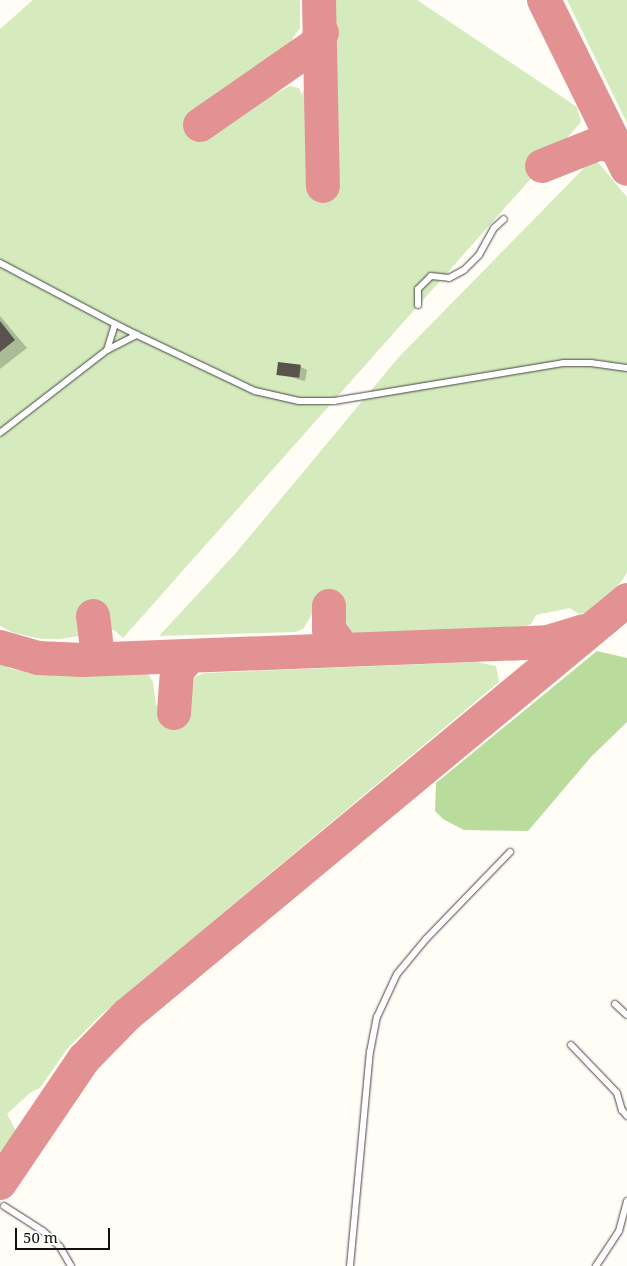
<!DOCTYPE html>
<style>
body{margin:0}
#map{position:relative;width:627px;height:1266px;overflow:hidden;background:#fffdf5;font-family:"Noto Serif",serif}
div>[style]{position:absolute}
.green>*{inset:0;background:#d5ebbd}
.forest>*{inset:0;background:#b9dc9c}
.shadow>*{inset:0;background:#0003}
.taxiway>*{height:34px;margin:-17px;padding:0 17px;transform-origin:17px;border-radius:17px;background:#e29292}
.building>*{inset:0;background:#5a524d;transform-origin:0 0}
.roads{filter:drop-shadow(0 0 1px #444) drop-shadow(0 0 1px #444)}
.lane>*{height:6px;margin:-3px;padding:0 3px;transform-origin:3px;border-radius:3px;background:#fff}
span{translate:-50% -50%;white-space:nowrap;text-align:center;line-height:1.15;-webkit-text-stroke:5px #fff;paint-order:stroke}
.scale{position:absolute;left:15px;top:1228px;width:95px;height:22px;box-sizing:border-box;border:2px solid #111;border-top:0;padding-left:6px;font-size:15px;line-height:18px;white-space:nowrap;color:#111;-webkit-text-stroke:4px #fff;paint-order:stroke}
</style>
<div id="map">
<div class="green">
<i style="clip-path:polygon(33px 0,300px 0,300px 28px,293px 38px,275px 94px,290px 86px,299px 88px,302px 95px,333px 0,417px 0,577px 107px,581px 122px,123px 638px,114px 630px,60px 639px,42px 639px,14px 633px,0 626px,0 29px)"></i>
<i style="clip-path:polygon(567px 0,627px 0,627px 123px)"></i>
<i style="clip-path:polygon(597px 161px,627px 197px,627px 573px,620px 583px,585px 613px,579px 614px,570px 608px,536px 615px,531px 624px,519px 629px,355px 634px,349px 630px,343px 613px,312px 614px,303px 629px,295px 632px,159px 636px,235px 554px,398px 358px,590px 162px)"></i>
<i style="clip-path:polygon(477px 662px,496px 666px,499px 682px,101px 1015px,67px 1049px,40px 1088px,31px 1092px,7px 1114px,16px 1131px,0 1152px,0 663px,11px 669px,57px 676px,139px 672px,148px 674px,153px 682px,156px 705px,190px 704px,192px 678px,205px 673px)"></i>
</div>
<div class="forest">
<i style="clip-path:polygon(597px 651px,627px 658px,627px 722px,591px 757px,528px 831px,464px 830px,443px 819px,435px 811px,436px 783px)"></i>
</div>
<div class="shadow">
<i style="clip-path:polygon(0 316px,27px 348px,0 369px)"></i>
<i style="clip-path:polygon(301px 367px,307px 370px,305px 381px,278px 374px)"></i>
</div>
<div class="taxiway">
<i style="left:319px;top:0;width:186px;rotate:88.8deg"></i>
<i style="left:544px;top:0;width:188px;rotate:63.8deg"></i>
<i style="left:200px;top:125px;width:140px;rotate:-34.8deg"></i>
<i style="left:315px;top:45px;width:14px;rotate:-60deg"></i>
<i style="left:542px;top:166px;width:62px;rotate:-21.6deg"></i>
<i style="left:600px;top:143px;width:8px;rotate:14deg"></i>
<i style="left:329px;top:606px;width:23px;rotate:90deg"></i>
<i style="left:329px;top:629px;width:19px;rotate:55deg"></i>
<i style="left:93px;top:616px;width:33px;rotate:83deg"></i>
<i style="left:97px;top:649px;width:8px;rotate:50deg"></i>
<i style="left:0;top:647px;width:40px;rotate:16deg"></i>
<i style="left:38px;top:658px;width:45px;rotate:2.5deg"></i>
<i style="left:83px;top:660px;width:465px;rotate:-2.2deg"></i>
<i style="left:548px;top:642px;width:37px;rotate:-17deg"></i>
<i style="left:174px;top:713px;width:43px;rotate:-86deg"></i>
<i style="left:177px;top:670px;width:10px;rotate:-45deg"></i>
<i style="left:0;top:1183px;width:150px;rotate:-55.9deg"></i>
<i style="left:84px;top:1059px;width:62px;rotate:-45.7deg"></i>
<i style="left:127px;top:1015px;width:650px;rotate:-39.69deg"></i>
</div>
<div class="building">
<i style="clip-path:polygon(0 321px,15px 340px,0 352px)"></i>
<i style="left:278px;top:362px;width:23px;height:13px;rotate:7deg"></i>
</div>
<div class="roads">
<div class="lane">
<i style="left:0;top:263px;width:130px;rotate:27.9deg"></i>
<i style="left:115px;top:324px;width:27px;rotate:107deg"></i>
<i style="left:107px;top:350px;width:135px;rotate:142.2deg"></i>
<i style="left:418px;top:305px;width:16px;rotate:-90deg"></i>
<i style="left:418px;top:289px;width:18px;rotate:-45deg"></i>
<i style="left:431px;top:276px;width:18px;rotate:6deg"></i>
<i style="left:449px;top:278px;width:17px;rotate:-28deg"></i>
<i style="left:464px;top:270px;width:21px;rotate:-45deg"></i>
<i style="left:479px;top:255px;width:31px;rotate:-61deg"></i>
<i style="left:494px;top:228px;width:13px;rotate:-42deg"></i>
<i style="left:137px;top:335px;width:131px;rotate:25.4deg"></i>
<i style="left:255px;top:391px;width:45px;rotate:12.8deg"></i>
<i style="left:299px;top:401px;width:35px"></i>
<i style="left:334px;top:401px;width:232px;rotate:-9.4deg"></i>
<i style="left:563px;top:363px;width:28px"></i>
<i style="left:591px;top:363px;width:36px;rotate:8deg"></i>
<i style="left:107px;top:350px;width:34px;rotate:-27deg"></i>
<i style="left:137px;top:335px;width:25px;rotate:-153deg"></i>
<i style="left:615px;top:1004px;width:16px;rotate:43deg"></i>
<i style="left:571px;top:1045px;width:66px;rotate:46.2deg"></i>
<i style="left:617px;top:1093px;width:18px;rotate:74deg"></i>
<i style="left:622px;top:1110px;width:8px;rotate:50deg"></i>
<i style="left:4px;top:1206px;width:46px;rotate:32.7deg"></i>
<i style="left:43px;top:1231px;width:23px;rotate:43deg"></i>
<i style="left:60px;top:1247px;width:22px;rotate:60deg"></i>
<i style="left:350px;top:1266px;width:215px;rotate:-84.7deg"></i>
<i style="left:370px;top:1052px;width:36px;rotate:-79deg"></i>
<i style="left:377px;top:1017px;width:47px;rotate:-65.1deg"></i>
<i style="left:397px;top:974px;width:45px;rotate:-50.4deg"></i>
<i style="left:426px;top:939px;width:121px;rotate:-46deg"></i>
<i style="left:596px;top:1266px;width:42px;rotate:-56.7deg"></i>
<i style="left:619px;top:1231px;width:31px;rotate:-75deg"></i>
</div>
</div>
<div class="scale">50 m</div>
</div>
